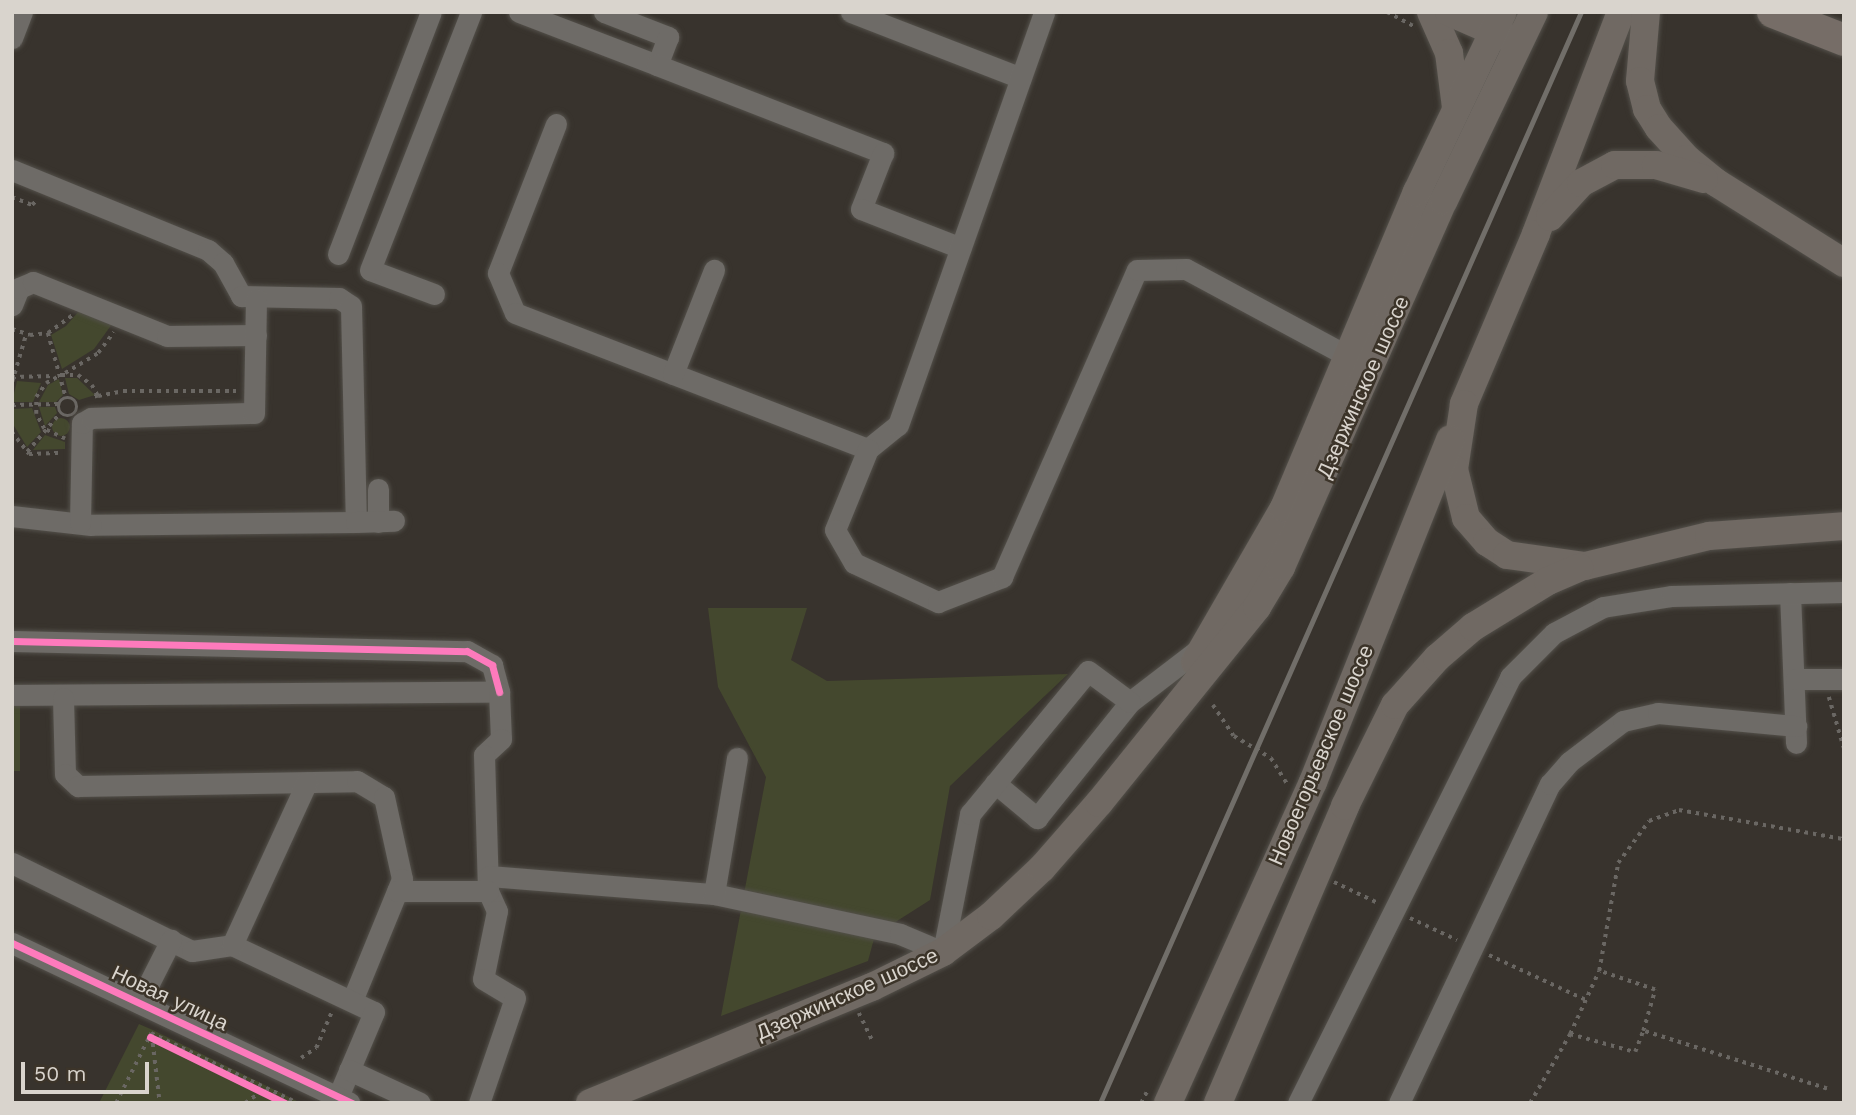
<!DOCTYPE html>
<meta charset="utf-8">
<style>
body{margin:0}
#map{position:relative;width:1856px;height:1115px;overflow:hidden;background:#38332d;font-family:"Work Sans",sans-serif}
div>[style]{position:absolute}
.green>*{inset:0;background:#44482e;transform-origin:0 0}
.round{border-radius:50%}
.path>*{height:3.5px;margin-top:-1.75px;transform-origin:0;background:repeating-linear-gradient(90deg,#6a6763 0 3.5px,transparent 0 8.5px)}
.path>.ring{margin:-1.75px;padding:0;box-sizing:content-box;background:none;border:3.5px solid #6a6763;border-radius:50%}
.roads{filter:drop-shadow(0 0 2px #53504a) drop-shadow(0 0 2px #53504a)}
.minor>*{height:21px;margin:-10.5px;padding:0 10.5px;transform-origin:10.5px;border-radius:10.5px;background:#6e6b67}
.major>*{height:28px;margin:-14px;padding:0 14px;transform-origin:14px;border-radius:14px;background:#706963}
.highway>*{height:32px;margin:-16px;padding:0 16px;transform-origin:16px;border-radius:16px;background:#766d67}
.rail>*{height:5px;margin:-2.5px;padding:0 2.5px;transform-origin:2.5px;border-radius:2.5px;background:#716e69}
.cycleway>*{height:7px;margin:-3.5px;padding:0 3.5px;transform-origin:3.5px;border-radius:3.5px;background:#fd7abc}
span{translate:-50% -50%;white-space:nowrap;text-align:center;line-height:1.15;-webkit-text-stroke:5px #3c3429;paint-order:stroke}
.street-label{font-size:21px;color:#d9d4cd}
.frame{position:absolute;inset:0;border:14px solid #d9d4cd;pointer-events:none}
.scale{position:absolute;left:21px;top:1062px;width:128px;height:32px;box-sizing:border-box;border:4px solid #d9d4cd;border-top:0;padding-left:9px;font-size:21px;line-height:24px;white-space:nowrap;color:#d9d4cd;-webkit-text-stroke:5px #3c3429;paint-order:stroke}
</style>
<div id="map">
<div class="green">
<i style="clip-path:polygon(79px 311px,115px 320px,94px 349px,62px 369px,51px 335px,66px 326px)"></i>
<i style="clip-path:polygon(65px 378px,77px 378px,95px 395px,79px 400px,69px 394px)"></i>
<i style="clip-path:polygon(59px 379px,63px 395px,56px 402px,39px 402px,48px 385px)"></i>
<i style="clip-path:polygon(17px 381px,41px 383px,33px 402px,12px 402px)"></i>
<i style="clip-path:polygon(39px 407px,55px 407px,57px 413px,45px 426px)"></i>
<i style="clip-path:polygon(32px 408px,41px 432px,27px 447px,14px 426px,12px 409px)"></i>
<i class="round" style="left:52px;top:418px;width:18px;height:18px"></i>
<i style="clip-path:polygon(45px 435px,65px 442px,65px 449px,33px 450px)"></i>
<i style="clip-path:polygon(708px 608px,807px 608px,791px 660px,827px 681px,1068px 674px,950px 786px,930px 900px,875px 935px,868px 961px,721px 1016px,766px 777px,718px 687px)"></i>
<i style="left:12px;top:706px;width:8px;height:65px"></i>
<i style="clip-path:polygon(139px 1024px,153px 1030px,301px 1103px,99px 1103px)"></i>
</div>
<div class="path">
<i style="left:1387px;top:12px;width:30px;rotate:28deg"></i>
<i style="left:12px;top:197px;width:22px;rotate:22deg"></i>
<i style="left:32px;top:205px;width:6px;rotate:-45deg"></i>
<i style="left:12px;top:329px;width:19px;rotate:18deg"></i>
<i style="left:30px;top:335px;width:18px;rotate:-6deg"></i>
<i style="left:48px;top:333px;width:31px;rotate:-36deg"></i>
<i style="left:48px;top:333px;width:67px;rotate:74.5deg"></i>
<i style="left:65px;top:373px;width:39px;rotate:-31deg"></i>
<i style="left:98px;top:353px;width:26px;rotate:-53deg"></i>
<i style="left:12px;top:377px;width:42px;rotate:-1.4deg"></i>
<i style="left:12px;top:382px;width:50px;rotate:-73.7deg"></i>
<i style="left:98px;top:396px;width:25px;rotate:-11deg"></i>
<i style="left:123px;top:391px;width:113px"></i>
<i class="ring" style="left:59px;top:398px;width:14.5px;height:14.5px"></i>
<i style="left:12px;top:405px;width:47px;rotate:-1.2deg"></i>
<i style="left:12px;top:432px;width:28px;rotate:52deg"></i>
<i style="left:29px;top:454px;width:34px;rotate:-2deg"></i>
<i style="left:65px;top:439px;width:23px;rotate:-155deg"></i>
<i style="left:44px;top:429px;width:17px;rotate:-118deg"></i>
<i style="left:36px;top:414px;width:17px;rotate:-90deg"></i>
<i style="left:36px;top:397px;width:17px;rotate:-54deg"></i>
<i style="left:46px;top:383px;width:17px;rotate:-28deg"></i>
<i style="left:61px;top:375px;width:17px"></i>
<i style="left:78px;top:375px;width:17px;rotate:36deg"></i>
<i style="left:92px;top:385px;width:13px;rotate:61deg"></i>
<i style="left:98px;top:396px;width:7px;rotate:164deg"></i>
<i style="left:27px;top:452px;width:52px;rotate:-49.6deg"></i>
<i style="left:1829px;top:697px;width:53px;rotate:73.6deg"></i>
<i style="left:1213px;top:705px;width:37px;rotate:56deg"></i>
<i style="left:1234px;top:736px;width:43px;rotate:30.7deg"></i>
<i style="left:1271px;top:758px;width:32px;rotate:58deg"></i>
<i style="left:1334px;top:882px;width:49px;rotate:25.5deg"></i>
<i style="left:1410px;top:918px;width:52px;rotate:25.1deg"></i>
<i style="left:1489px;top:955px;width:107px;rotate:24.9deg"></i>
<i style="left:859px;top:1013px;width:30px;rotate:64deg"></i>
<i style="left:151px;top:1033px;width:163px;rotate:25.5deg"></i>
<i style="left:1570px;top:1034px;width:69px;rotate:-65.3deg"></i>
<i style="left:152px;top:1035px;width:68px;rotate:83.3deg"></i>
<i style="left:301px;top:1058px;width:18px;rotate:-34deg"></i>
<i style="left:316px;top:1048px;width:40px;rotate:-66.6deg"></i>
<i style="left:1827px;top:1089px;width:193px;rotate:-162.5deg"></i>
<i style="left:1643px;top:1031px;width:43px;rotate:-73.7deg"></i>
<i style="left:1655px;top:990px;width:59px;rotate:-161.3deg"></i>
<i style="left:1599px;top:971px;width:110px;rotate:-80deg"></i>
<i style="left:1618px;top:863px;width:52px;rotate:-53.6deg"></i>
<i style="left:1649px;top:821px;width:32px;rotate:-20deg"></i>
<i style="left:1679px;top:810px;width:168px;rotate:10deg"></i>
<i style="left:116px;top:1103px;width:78px;rotate:-63.4deg"></i>
<i style="left:245px;top:1103px;width:21px;rotate:-35deg"></i>
<i style="left:1141px;top:1103px;width:16px;rotate:-63deg"></i>
<i style="left:1530px;top:1103px;width:80px;rotate:-59.9deg"></i>
<i style="left:1570px;top:1034px;width:67px;rotate:15.5deg"></i>
<i style="left:1635px;top:1052px;width:22px;rotate:-69deg"></i>
</div>
<div class="roads">
<div class="minor">
<i style="left:519px;top:12px;width:148px;rotate:21deg"></i>
<i style="left:604px;top:12px;width:69px;rotate:21.3deg"></i>
<i style="left:668px;top:37px;width:30px;rotate:111deg"></i>
<i style="left:657px;top:65px;width:243px;rotate:21.3deg"></i>
<i style="left:883px;top:153px;width:60px;rotate:111.4deg"></i>
<i style="left:861px;top:209px;width:107px;rotate:21.3deg"></i>
<i style="left:851px;top:12px;width:182px;rotate:21.2deg"></i>
<i style="left:12px;top:38px;width:28px;rotate:-69deg"></i>
<i style="left:556px;top:124px;width:160px;rotate:111.3deg"></i>
<i style="left:498px;top:273px;width:43px;rotate:67deg"></i>
<i style="left:515px;top:313px;width:378px;rotate:21.1deg"></i>
<i style="left:868px;top:449px;width:38px;rotate:-39deg"></i>
<i style="left:898px;top:425px;width:438px;rotate:-70.5deg"></i>
<i style="left:12px;top:170px;width:212px;rotate:22.2deg"></i>
<i style="left:208px;top:250px;width:20px;rotate:41deg"></i>
<i style="left:223px;top:263px;width:38px;rotate:61deg"></i>
<i style="left:241px;top:296px;width:98px;rotate:1.2deg"></i>
<i style="left:339px;top:298px;width:14px;rotate:34deg"></i>
<i style="left:351px;top:306px;width:216px;rotate:88.7deg"></i>
<i style="left:356px;top:522px;width:265px;rotate:179.4deg"></i>
<i style="left:91px;top:525px;width:80px;rotate:-173.5deg"></i>
<i style="left:338px;top:254px;width:259px;rotate:-69deg"></i>
<i style="left:434px;top:294px;width:68px;rotate:-159.4deg"></i>
<i style="left:370px;top:270px;width:277px;rotate:-68.6deg"></i>
<i style="left:12px;top:305px;width:18px;rotate:-68deg"></i>
<i style="left:19px;top:288px;width:15px;rotate:-23deg"></i>
<i style="left:33px;top:282px;width:144px;rotate:21.9deg"></i>
<i style="left:167px;top:336px;width:89px;rotate:-0.6deg"></i>
<i style="left:673px;top:374px;width:112px;rotate:-68.5deg"></i>
<i style="left:868px;top:449px;width:87px;rotate:112.2deg"></i>
<i style="left:835px;top:530px;width:38px;rotate:60deg"></i>
<i style="left:854px;top:563px;width:93px;rotate:24.9deg"></i>
<i style="left:938px;top:602px;width:69px;rotate:-21.3deg"></i>
<i style="left:1002px;top:577px;width:335px;rotate:-66.3deg"></i>
<i style="left:1137px;top:270px;width:49px;rotate:-1.2deg"></i>
<i style="left:1186px;top:269px;width:182px;rotate:28.3deg"></i>
<i style="left:378px;top:489px;width:33px;rotate:90deg"></i>
<i style="left:356px;top:522px;width:38px;rotate:-2deg"></i>
<i style="left:80px;top:523px;width:100px;rotate:-88.9deg"></i>
<i style="left:82px;top:423px;width:10px;rotate:-29deg"></i>
<i style="left:91px;top:418px;width:163px;rotate:-1.8deg"></i>
<i style="left:254px;top:413px;width:114px;rotate:-89deg"></i>
<i style="left:1790px;top:593px;width:150px;rotate:87.7deg"></i>
<i style="left:12px;top:641px;width:455px;rotate:1.3deg"></i>
<i style="left:467px;top:651px;width:29px;rotate:29deg"></i>
<i style="left:492px;top:665px;width:28px;rotate:75deg"></i>
<i style="left:1796px;top:679px;width:48px"></i>
<i style="left:12px;top:695px;width:487px;rotate:-0.4deg"></i>
<i style="left:499px;top:692px;width:47px;rotate:87.6deg"></i>
<i style="left:501px;top:739px;width:23px;rotate:137deg"></i>
<i style="left:484px;top:755px;width:136px;rotate:88.3deg"></i>
<i style="left:488px;top:891px;width:22px;rotate:66deg"></i>
<i style="left:497px;top:911px;width:69px;rotate:101.6deg"></i>
<i style="left:483px;top:979px;width:37px;rotate:31deg"></i>
<i style="left:515px;top:998px;width:111px;rotate:108.9deg"></i>
<i style="left:63px;top:698px;width:76px;rotate:88.5deg"></i>
<i style="left:65px;top:774px;width:18px;rotate:43deg"></i>
<i style="left:78px;top:786px;width:279px;rotate:-1deg"></i>
<i style="left:357px;top:781px;width:31px;rotate:31deg"></i>
<i style="left:384px;top:797px;width:84px;rotate:77.6deg"></i>
<i style="left:402px;top:879px;width:132px;rotate:112.3deg"></i>
<i style="left:995px;top:783px;width:55px;rotate:39.8deg"></i>
<i style="left:1037px;top:818px;width:149px;rotate:-51.3deg"></i>
<i style="left:1130px;top:702px;width:92px;rotate:-37.5deg"></i>
<i style="left:12px;top:863px;width:200px;rotate:26.1deg"></i>
<i style="left:192px;top:951px;width:40px;rotate:-8.5deg"></i>
<i style="left:232px;top:945px;width:157px;rotate:25.3deg"></i>
<i style="left:374px;top:1012px;width:92px;rotate:113deg"></i>
<i style="left:489px;top:876px;width:226px;rotate:4.6deg"></i>
<i style="left:714px;top:894px;width:190px;rotate:12.1deg"></i>
<i style="left:900px;top:934px;width:47px;rotate:22.7deg"></i>
<i style="left:943px;top:952px;width:141px;rotate:-78.9deg"></i>
<i style="left:970px;top:814px;width:185px;rotate:-50.5deg"></i>
<i style="left:1088px;top:671px;width:52px;rotate:36.4deg"></i>
<i style="left:397px;top:891px;width:91px"></i>
<i style="left:714px;top:894px;width:138px;rotate:-80.4deg"></i>
<i style="left:12px;top:943px;width:373px;rotate:25.3deg"></i>
<i style="left:232px;top:945px;width:179px;rotate:-65.3deg"></i>
<i style="left:139px;top:1003px;width:71px;rotate:-63.1deg"></i>
<i style="left:349px;top:1070px;width:78px;rotate:24.9deg"></i>
<i style="left:1298px;top:1103px;width:476px;rotate:-63.5deg"></i>
<i style="left:1510px;top:677px;width:62px;rotate:-45deg"></i>
<i style="left:1554px;top:633px;width:55px;rotate:-28deg"></i>
<i style="left:1603px;top:607px;width:70px;rotate:-9.1deg"></i>
<i style="left:1672px;top:596px;width:172px;rotate:-1.3deg"></i>
<i style="left:1399px;top:1103px;width:353px;rotate:-64.7deg"></i>
<i style="left:1550px;top:784px;width:29px;rotate:-49deg"></i>
<i style="left:1569px;top:762px;width:68px;rotate:-37.2deg"></i>
<i style="left:1623px;top:721px;width:36px;rotate:-13deg"></i>
<i style="left:1658px;top:713px;width:139px;rotate:5.4deg"></i>
</div>
<div class="major">
<i style="left:1431px;top:12px;width:45px;rotate:66.3deg"></i>
<i style="left:1449px;top:53px;width:55px;rotate:82.7deg"></i>
<i style="left:1449px;top:12px;width:68px;rotate:23.5deg"></i>
<i style="left:1621px;top:12px;width:238px;rotate:111deg"></i>
<i style="left:1536px;top:234px;width:185px;rotate:113deg"></i>
<i style="left:1464px;top:404px;width:66px;rotate:98.7deg"></i>
<i style="left:1454px;top:469px;width:50px;rotate:76.2deg"></i>
<i style="left:1466px;top:518px;width:32px;rotate:49deg"></i>
<i style="left:1487px;top:542px;width:24px;rotate:33deg"></i>
<i style="left:1507px;top:555px;width:79px;rotate:8deg"></i>
<i style="left:1585px;top:566px;width:128px;rotate:-13.6deg"></i>
<i style="left:1709px;top:536px;width:135px;rotate:-4.2deg"></i>
<i style="left:1646px;top:12px;width:69px;rotate:95deg"></i>
<i style="left:1640px;top:81px;width:29px;rotate:76deg"></i>
<i style="left:1647px;top:109px;width:22px;rotate:58deg"></i>
<i style="left:1659px;top:128px;width:42px;rotate:47.9deg"></i>
<i style="left:1687px;top:159px;width:38px;rotate:39deg"></i>
<i style="left:1717px;top:183px;width:150px;rotate:32.2deg"></i>
<i style="left:1550px;top:217px;width:46px;rotate:-47.6deg"></i>
<i style="left:1581px;top:183px;width:38px;rotate:-28deg"></i>
<i style="left:1615px;top:165px;width:41px"></i>
<i style="left:1656px;top:165px;width:50px;rotate:16.3deg"></i>
<i style="left:1195px;top:662px;width:178px;rotate:-60deg"></i>
<i style="left:1284px;top:508px;width:343px;rotate:-67.2deg"></i>
<i style="left:1417px;top:192px;width:199px;rotate:-64.5deg"></i>
<i style="left:590px;top:1103px;width:305px;rotate:-22.4deg"></i>
<i style="left:872px;top:987px;width:79px;rotate:-26.2deg"></i>
<i style="left:943px;top:952px;width:60px;rotate:-36.9deg"></i>
<i style="left:991px;top:916px;width:70px;rotate:-43.3deg"></i>
<i style="left:1042px;top:868px;width:86px;rotate:-48.8deg"></i>
<i style="left:1099px;top:803px;width:252px;rotate:-51.1deg"></i>
<i style="left:1257px;top:607px;width:47px;rotate:-59deg"></i>
<i style="left:1281px;top:567px;width:402px;rotate:-66.1deg"></i>
<i style="left:1444px;top:200px;width:208px;rotate:-64.4deg"></i>
<i style="left:1168px;top:1103px;width:352px;rotate:-65.7deg"></i>
<i style="left:1313px;top:782px;width:369px;rotate:-68.2deg"></i>
<i style="left:1218px;top:1103px;width:323px;rotate:-66.8deg"></i>
<i style="left:1345px;top:806px;width:113px;rotate:-63.7deg"></i>
<i style="left:1395px;top:705px;width:63px;rotate:-48.2deg"></i>
<i style="left:1437px;top:658px;width:48px;rotate:-40.7deg"></i>
<i style="left:1473px;top:627px;width:88px;rotate:-31.5deg"></i>
<i style="left:1548px;top:581px;width:34px;rotate:-23deg"></i>
</div>
<div class="highway">
<i style="left:1773px;top:12px;width:76px;rotate:21.5deg"></i>
</div>
</div>
<div class="rail">
<i style="left:1100px;top:1103px;width:1192px;rotate:-66.21deg"></i>
</div>
<div class="cycleway">
<i style="left:12px;top:641px;width:455px;rotate:1.3deg"></i>
<i style="left:467px;top:651px;width:29px;rotate:29deg"></i>
<i style="left:492px;top:665px;width:28px;rotate:75deg"></i>
<i style="left:12px;top:943px;width:376px;rotate:25.2deg"></i>
<i style="left:150px;top:1037px;width:150px;rotate:26.1deg"></i>
</div>
<div class="street-label">
<span style="left:1363px;top:387px;rotate:-66deg">Дзержинское шоссе</span>
<span style="left:1321px;top:755px;rotate:-67deg">Новоегорьевское шоссе</span>
<span style="left:847px;top:994px;rotate:-24deg">Дзержинское шоссе</span>
<span style="left:170px;top:998px;rotate:25deg">Новая улица</span>
</div>
<div class="frame"></div>
<div class="scale">50 m</div>
</div>
